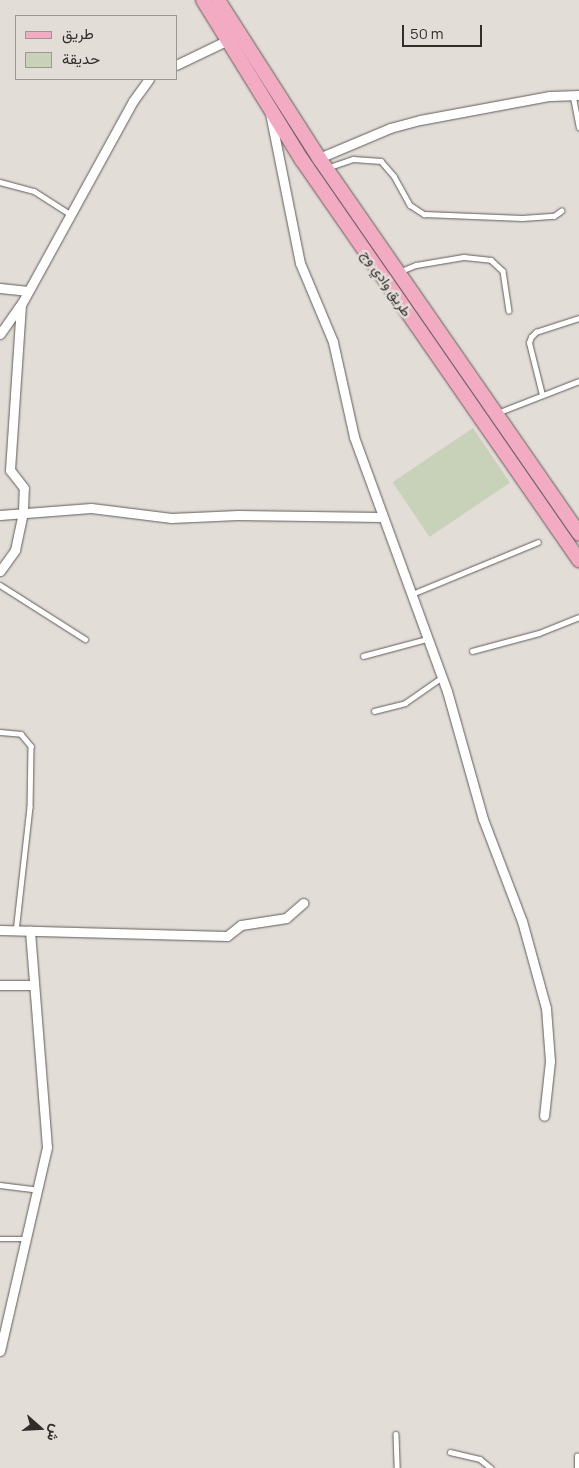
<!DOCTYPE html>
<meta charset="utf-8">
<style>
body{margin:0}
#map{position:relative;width:579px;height:1468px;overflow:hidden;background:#e3ddd8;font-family:Manrope,Vazirmatn,sans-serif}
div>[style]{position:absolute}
.green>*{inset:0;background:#c7d2b8;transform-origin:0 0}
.roads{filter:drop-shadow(0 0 1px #615c58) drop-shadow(0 0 1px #615c58)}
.lane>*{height:4.5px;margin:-2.25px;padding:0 2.25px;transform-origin:2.25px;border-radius:2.25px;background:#fff}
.street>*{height:9px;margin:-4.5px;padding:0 4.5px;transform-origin:4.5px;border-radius:4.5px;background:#fff}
.primary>*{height:14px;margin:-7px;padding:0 7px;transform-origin:7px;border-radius:7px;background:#f2abc2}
span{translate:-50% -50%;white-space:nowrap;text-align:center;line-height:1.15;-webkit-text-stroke:5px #e3ddd8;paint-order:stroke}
.street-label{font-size:14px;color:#302d2b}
.legend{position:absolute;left:15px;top:15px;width:162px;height:65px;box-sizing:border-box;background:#e3ddd8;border:1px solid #9b9793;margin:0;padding:6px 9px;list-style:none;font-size:15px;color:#302d2b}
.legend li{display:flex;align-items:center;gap:10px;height:25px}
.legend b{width:25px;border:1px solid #9b9793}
.north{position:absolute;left:15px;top:1403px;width:50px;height:50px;-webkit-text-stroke:4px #e3ddd8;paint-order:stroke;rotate:109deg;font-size:14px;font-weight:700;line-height:20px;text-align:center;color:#302d2b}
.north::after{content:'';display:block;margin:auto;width:18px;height:22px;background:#302d2b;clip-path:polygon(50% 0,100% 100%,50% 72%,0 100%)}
.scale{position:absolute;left:402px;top:25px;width:80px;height:22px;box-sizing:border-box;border:2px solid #302d2b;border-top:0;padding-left:6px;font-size:15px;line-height:18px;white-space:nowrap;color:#302d2b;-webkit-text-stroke:4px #e3ddd8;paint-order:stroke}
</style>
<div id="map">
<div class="green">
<i style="left:473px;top:428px;width:66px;height:97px;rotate:56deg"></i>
</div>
<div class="roads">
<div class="lane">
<i style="left:573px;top:95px;width:33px;rotate:79deg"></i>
<i style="left:327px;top:168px;width:28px;rotate:-19deg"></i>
<i style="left:353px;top:159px;width:28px;rotate:4deg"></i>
<i style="left:381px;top:161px;width:20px;rotate:49deg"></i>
<i style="left:394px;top:176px;width:33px;rotate:61deg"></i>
<i style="left:410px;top:205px;width:17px;rotate:33deg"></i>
<i style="left:424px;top:214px;width:98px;rotate:2.3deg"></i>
<i style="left:522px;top:218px;width:32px;rotate:-4deg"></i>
<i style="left:554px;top:216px;width:9px;rotate:-36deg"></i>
<i style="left:0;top:182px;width:35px;rotate:15deg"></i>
<i style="left:34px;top:191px;width:43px;rotate:32.6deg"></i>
<i style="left:401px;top:271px;width:16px;rotate:-22deg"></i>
<i style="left:416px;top:265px;width:49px;rotate:-9.5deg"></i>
<i style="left:464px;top:257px;width:27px;rotate:6deg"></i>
<i style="left:491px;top:260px;width:16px;rotate:43deg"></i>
<i style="left:503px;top:271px;width:40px;rotate:81.5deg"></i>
<i style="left:542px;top:395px;width:54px;rotate:-104deg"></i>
<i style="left:529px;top:343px;width:6px;rotate:-72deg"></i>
<i style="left:531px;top:337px;width:7px;rotate:-45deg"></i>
<i style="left:536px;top:332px;width:45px;rotate:-18deg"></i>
<i style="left:497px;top:413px;width:88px;rotate:-21.3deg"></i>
<i style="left:0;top:585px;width:101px;rotate:32.4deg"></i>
<i style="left:412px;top:594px;width:136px;rotate:-22.4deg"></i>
<i style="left:472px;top:651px;width:69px;rotate:-15deg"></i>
<i style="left:539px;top:633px;width:43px;rotate:-21.8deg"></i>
<i style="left:363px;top:656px;width:66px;rotate:-14.9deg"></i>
<i style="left:374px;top:711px;width:32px;rotate:-14deg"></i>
<i style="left:405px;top:703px;width:44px;rotate:-34.8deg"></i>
<i style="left:0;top:732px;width:21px;rotate:5deg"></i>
<i style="left:21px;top:734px;width:16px;rotate:50deg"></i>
<i style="left:31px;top:746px;width:61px;rotate:90.9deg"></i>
<i style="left:30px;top:807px;width:125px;rotate:96.4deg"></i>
<i style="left:0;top:1185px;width:38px;rotate:7deg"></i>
<i style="left:0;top:1239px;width:25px"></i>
<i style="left:396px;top:1434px;width:34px;rotate:88deg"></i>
<i style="left:450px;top:1452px;width:31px;rotate:13deg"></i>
<i style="left:480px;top:1459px;width:14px;rotate:39deg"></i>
<i style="left:577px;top:1468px;width:12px;rotate:-90deg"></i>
</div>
<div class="street">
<i style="left:176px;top:65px;width:58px;rotate:-25.7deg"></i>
<i style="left:270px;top:113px;width:153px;rotate:78.7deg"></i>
<i style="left:300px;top:263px;width:86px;rotate:67.3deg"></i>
<i style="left:333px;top:342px;width:97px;rotate:77.5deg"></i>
<i style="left:354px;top:437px;width:270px;rotate:69.9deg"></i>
<i style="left:447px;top:691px;width:133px;rotate:74.3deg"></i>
<i style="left:483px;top:819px;width:109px;rotate:69.1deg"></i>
<i style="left:522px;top:921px;width:90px;rotate:74.6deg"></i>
<i style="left:546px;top:1008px;width:53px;rotate:85.7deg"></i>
<i style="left:550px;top:1061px;width:55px;rotate:96.2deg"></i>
<i style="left:319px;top:158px;width:77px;rotate:-22.9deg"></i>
<i style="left:390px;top:128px;width:31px;rotate:-15deg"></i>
<i style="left:420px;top:120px;width:132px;rotate:-10.5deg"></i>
<i style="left:550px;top:96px;width:29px;rotate:-2deg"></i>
<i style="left:0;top:288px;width:28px;rotate:6deg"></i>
<i style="left:0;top:334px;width:38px;rotate:-55deg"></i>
<i style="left:22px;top:303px;width:230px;rotate:-61.2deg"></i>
<i style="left:133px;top:101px;width:27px;rotate:-54deg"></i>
<i style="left:0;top:515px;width:91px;rotate:-4.4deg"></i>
<i style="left:91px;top:508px;width:81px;rotate:7.1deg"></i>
<i style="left:171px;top:518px;width:67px;rotate:-2.6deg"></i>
<i style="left:238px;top:515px;width:143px;rotate:0.8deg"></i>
<i style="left:0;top:571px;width:26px;rotate:-54deg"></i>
<i style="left:15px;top:550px;width:40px;rotate:-78deg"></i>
<i style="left:23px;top:511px;width:23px;rotate:-88deg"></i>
<i style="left:24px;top:488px;width:23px;rotate:-128deg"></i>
<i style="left:10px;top:470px;width:164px;rotate:-86.2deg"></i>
<i style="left:0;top:930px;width:227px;rotate:1.5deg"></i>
<i style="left:227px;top:936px;width:18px;rotate:-38deg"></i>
<i style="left:241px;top:925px;width:46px;rotate:-8.8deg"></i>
<i style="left:286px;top:918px;width:23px;rotate:-41deg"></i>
<i style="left:0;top:985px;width:34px"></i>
<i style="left:0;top:1351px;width:209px;rotate:-77deg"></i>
<i style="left:47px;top:1147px;width:217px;rotate:-94.5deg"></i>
</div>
<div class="primary">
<i style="left:203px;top:0;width:188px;rotate:58.3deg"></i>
<i style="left:302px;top:160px;width:487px;rotate:55.3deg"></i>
<i style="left:218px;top:0;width:188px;rotate:57.4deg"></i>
<i style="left:319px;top:158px;width:457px;rotate:55.3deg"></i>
</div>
</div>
<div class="street-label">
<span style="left:387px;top:283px;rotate:56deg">طريق وادي وج</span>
</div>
<ul class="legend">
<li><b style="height:6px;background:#f2abc2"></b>طريق</li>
<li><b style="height:14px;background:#c7d2b8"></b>حديقة</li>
</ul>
<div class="north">ش</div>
<div class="scale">50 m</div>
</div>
